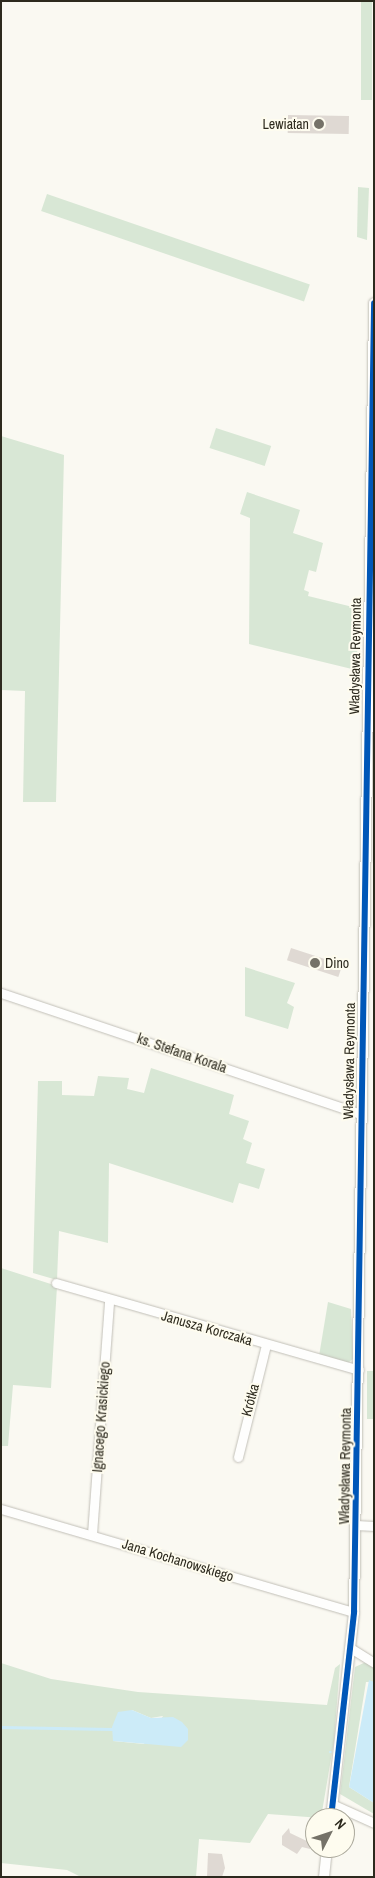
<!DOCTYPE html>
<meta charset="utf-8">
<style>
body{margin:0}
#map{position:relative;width:375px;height:1878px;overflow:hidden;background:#faf9f2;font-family:"Archivo Narrow",sans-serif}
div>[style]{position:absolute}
.green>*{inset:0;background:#d8e7d5;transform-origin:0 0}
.water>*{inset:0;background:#ccebf8}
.stream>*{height:2.5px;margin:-1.25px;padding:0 1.25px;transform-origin:1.25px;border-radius:1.25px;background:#ccebf8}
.building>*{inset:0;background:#dfd9d3;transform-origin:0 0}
.roads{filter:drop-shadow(0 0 1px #c1bfb7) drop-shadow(0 0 1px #c1bfb7)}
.minor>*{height:9px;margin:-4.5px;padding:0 4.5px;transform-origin:4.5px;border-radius:4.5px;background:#fefefd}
.tertiary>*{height:10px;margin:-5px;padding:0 5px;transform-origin:5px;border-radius:5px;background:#fefefd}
.cycleway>*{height:6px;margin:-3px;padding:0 3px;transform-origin:3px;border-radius:3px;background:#0057b8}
.dots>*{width:14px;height:14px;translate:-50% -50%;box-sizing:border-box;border:2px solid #fefcef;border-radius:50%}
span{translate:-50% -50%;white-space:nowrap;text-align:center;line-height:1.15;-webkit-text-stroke:4px #fefcef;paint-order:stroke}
.poi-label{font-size:14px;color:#2d2a1e}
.right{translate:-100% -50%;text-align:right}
.left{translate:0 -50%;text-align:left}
.street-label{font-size:14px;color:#2d2a1e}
.frame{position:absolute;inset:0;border:2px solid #2d2a1e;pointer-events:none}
.north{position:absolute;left:305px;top:1808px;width:50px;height:50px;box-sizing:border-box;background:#fefcef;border:1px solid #aaa89b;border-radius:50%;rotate:49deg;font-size:14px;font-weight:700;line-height:20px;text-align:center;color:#2d2a1e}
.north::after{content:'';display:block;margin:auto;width:18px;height:22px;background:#757268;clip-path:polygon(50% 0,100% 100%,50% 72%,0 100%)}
</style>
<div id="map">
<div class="green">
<i style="left:361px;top:1px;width:11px;height:99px"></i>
<i style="clip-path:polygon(358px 187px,369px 188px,367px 240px,357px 237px)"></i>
<i style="left:47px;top:194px;width:278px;height:18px;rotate:19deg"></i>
<i style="left:216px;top:428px;width:58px;height:21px;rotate:18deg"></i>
<i style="clip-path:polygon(1px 436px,64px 455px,56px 802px,23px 802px,25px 691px,1px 690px)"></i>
<i style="clip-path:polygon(247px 492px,300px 510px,293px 533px,323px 543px,316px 572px,309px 570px,304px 590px,309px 592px,308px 596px,361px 609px,356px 670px,249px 644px,250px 518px,240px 514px)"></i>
<i style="clip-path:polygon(245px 967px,295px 983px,287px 1003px,294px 1007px,288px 1029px,245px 1016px)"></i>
<i style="clip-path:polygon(151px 1068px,234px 1095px,229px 1114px,249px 1121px,243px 1139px,252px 1143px,246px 1163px,265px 1169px,259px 1189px,239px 1183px,233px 1203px,109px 1163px,108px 1243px,59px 1231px,57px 1280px,33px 1273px,38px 1081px,62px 1081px,62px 1095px,94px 1096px,98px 1076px,129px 1078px,127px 1089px,144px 1093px)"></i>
<i style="clip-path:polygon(1px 1268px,57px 1286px,51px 1388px,13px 1385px,8px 1446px,1px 1446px)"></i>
<i style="clip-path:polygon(328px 1302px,351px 1309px,353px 1359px,345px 1365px,319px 1356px)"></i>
<i style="left:367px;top:1371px;width:7px;height:48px"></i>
<i style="clip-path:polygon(366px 1662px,374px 1666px,374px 1682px,366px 1682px,349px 1787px,374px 1803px,374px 1814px,340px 1794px,355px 1667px)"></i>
<i style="clip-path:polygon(evenodd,1px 1663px,51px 1679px,138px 1692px,327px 1705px,335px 1668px,340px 1664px,334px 1741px,321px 1818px,268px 1814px,250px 1843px,199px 1839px,196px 1877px,81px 1877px,67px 1870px,1px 1863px,1px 1663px,132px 1710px,151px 1718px,163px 1716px,144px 1744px,113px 1741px,132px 1710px)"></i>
</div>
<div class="water">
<i style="clip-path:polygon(369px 1680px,374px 1682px,374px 1803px,349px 1787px)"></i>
<i style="clip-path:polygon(132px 1710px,151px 1718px,173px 1717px,182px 1722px,188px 1729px,188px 1740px,181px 1747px,113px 1741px,112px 1727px,118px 1712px)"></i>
</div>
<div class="stream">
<i style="left:1px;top:1727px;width:111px;rotate:1deg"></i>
<i style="left:330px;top:1752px;width:1px"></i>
</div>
<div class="building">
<i style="left:288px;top:115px;width:61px;height:18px;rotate:1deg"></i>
<i style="left:291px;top:948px;width:54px;height:13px;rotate:18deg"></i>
<i style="clip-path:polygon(289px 1828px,290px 1833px,311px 1843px,310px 1849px,302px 1847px,297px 1854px,282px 1845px,282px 1836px)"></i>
<i style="clip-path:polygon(208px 1853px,222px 1854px,225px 1868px,222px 1877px,207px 1877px)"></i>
</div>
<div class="roads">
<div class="minor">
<i style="left:1px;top:993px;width:380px;rotate:18.6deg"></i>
<i style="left:56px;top:1283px;width:315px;rotate:16deg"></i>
<i style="left:238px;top:1457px;width:115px;rotate:-76deg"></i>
<i style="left:1px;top:1509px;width:368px;rotate:16.3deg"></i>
<i style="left:356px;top:1525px;width:18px;rotate:3deg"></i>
<i style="left:92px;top:1534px;width:235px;rotate:-85.8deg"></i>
<i style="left:352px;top:1649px;width:26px;rotate:32deg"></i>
<i style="left:332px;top:1804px;width:46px;rotate:24.3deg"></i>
</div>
<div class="tertiary">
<i style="left:331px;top:1818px;width:207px;rotate:-83.6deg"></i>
<i style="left:354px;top:1612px;width:1309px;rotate:-89.12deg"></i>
<i style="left:324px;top:1877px;width:29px;rotate:-84deg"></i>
</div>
</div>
<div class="cycleway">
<i style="left:331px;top:1818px;width:207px;rotate:-83.6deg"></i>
<i style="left:354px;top:1612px;width:1309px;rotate:-89.12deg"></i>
</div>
<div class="dots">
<i style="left:319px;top:124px;background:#757268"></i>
<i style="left:315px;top:963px;background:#757268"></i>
</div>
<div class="poi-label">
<span class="right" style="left:309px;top:124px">Lewiatan</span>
<span class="left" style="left:325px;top:963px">Dino</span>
</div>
<div class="street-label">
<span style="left:355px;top:656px;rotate:-89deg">Władysława Reymonta</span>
<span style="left:182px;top:1053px;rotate:19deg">ks. Stefana Korala</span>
<span style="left:349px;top:1061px;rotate:-89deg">Władysława Reymonta</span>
<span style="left:207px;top:1328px;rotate:16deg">Janusza Korczaka</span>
<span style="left:250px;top:1400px;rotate:-75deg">Krótka</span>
<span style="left:101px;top:1417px;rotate:-86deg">Ignacego Krasickiego</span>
<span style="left:345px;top:1466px;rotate:-89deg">Władysława Reymonta</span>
<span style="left:178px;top:1560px;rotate:17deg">Jana Kochanowskiego</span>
</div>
<div class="frame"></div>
<div class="north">N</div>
</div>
